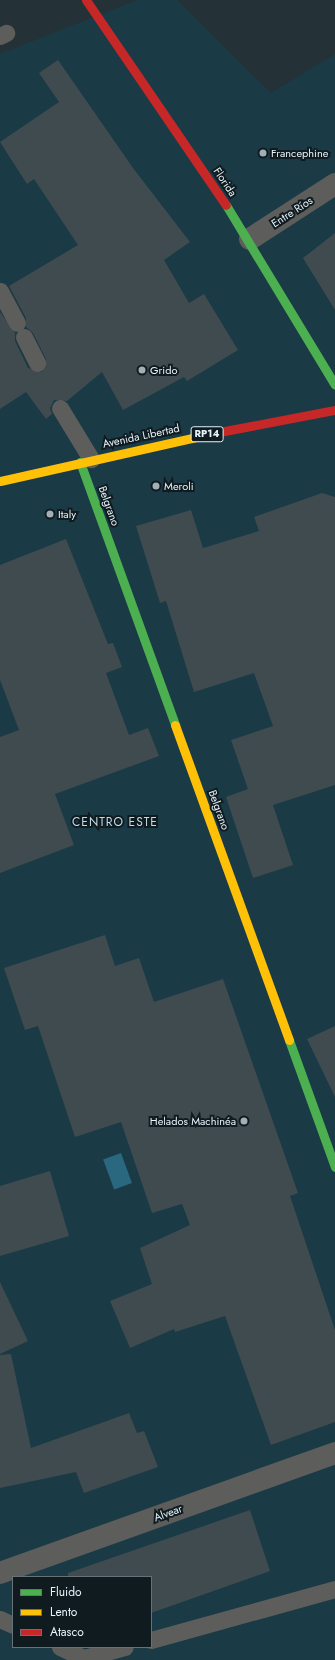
<!DOCTYPE html>
<meta charset="utf-8">
<style>
body{margin:0}
#map{position:relative;width:335px;height:1660px;overflow:hidden;background:#243237;font-family:Jost,sans-serif}
div>[style]{position:absolute}
.built>*{inset:0;background:#1a3a46}
.water>*{inset:0;background:#29687e;transform-origin:0 0}
.building>*{inset:0;background:#404b4f}
.lane>*{height:17px;margin:-8.5px;padding:0 8.5px;transform-origin:8.5px;border-radius:8.5px;background:#5d5e5c}
.street>*{height:22px;margin:-11px;padding:0 11px;transform-origin:11px;border-radius:11px;background:#5d5e5c}
.fast>*{height:9px;margin:-4.5px;padding:0 4.5px;transform-origin:4.5px;border-radius:4.5px;background:#4caf50}
.slow>*{height:9px;margin:-4.5px;padding:0 4.5px;transform-origin:4.5px;border-radius:4.5px;background:#ffc107}
.jam>*{height:9px;margin:-4.5px;padding:0 4.5px;transform-origin:4.5px;border-radius:4.5px;background:#c62828}
.dots>*{width:11px;height:11px;translate:-50% -50%;box-sizing:border-box;border:2px solid #101b1f;border-radius:50%}
span{translate:-50% -50%;white-space:nowrap;text-align:center;line-height:1.15;-webkit-text-stroke:4px #101b1f;paint-order:stroke}
.shield-label span{padding:1px 3px;background:#101b1f;border:1px solid;border-radius:3px;-webkit-text-stroke-width:0}
.shield-label{font-size:10px;color:#e6f4fb;font-weight:700}
.poi-label{font-size:11px;color:#e6f4fb}
.left{translate:0 -50%;text-align:left}
.right{translate:-100% -50%;text-align:right}
.street-label{font-size:11px;color:#e6f4fb}
.neighbourhood-label{font-size:12px;color:#c0ddea;letter-spacing:1px}
.legend{position:absolute;left:12px;top:1576px;width:140px;height:72px;box-sizing:border-box;background:#101b1f;border:1px solid #667277;margin:0;padding:5px 7px;list-style:none;font-size:12px;color:#e6f4fb}
.legend li{display:flex;align-items:center;gap:8px;height:20px}
.legend b{width:20px;border:1px solid #667277}
</style>
<div id="map">
<div class="built">
<i style="clip-path:polygon(evenodd,137px 0,177px 0,271px 93px,335px 54px,335px 1660px,0 1660px,0 54px,137px 0,13px 1577px,151px 1577px,151px 1647px,13px 1647px,13px 1577px)"></i>
</div>
<div class="water">
<i style="left:121px;top:1153px;width:32px;height:19px;rotate:70deg"></i>
</div>
<div class="building">
<i style="clip-path:polygon(58px 60px,133px 168px,190px 242px,164px 260px,189px 303px,204px 294px,238px 350px,187px 381px,184px 377px,123px 410px,102px 372px,67px 401px,54px 400px,50px 408px,52px 414px,46px 419px,26px 392px,0 409px,0 312px,15px 333px,15px 341px,28px 368px,42px 372px,46px 359px,33px 333px,26px 327px,26px 318px,9px 286px,78px 245px,34px 179px,27px 184px,0 142px,59px 102px,39px 73px)"></i>
<i style="clip-path:polygon(335px 233px,335px 310px,303px 258px)"></i>
<i style="clip-path:polygon(322px 493px,335px 497px,335px 785px,273px 805px,293px 865px,253px 878px,226px 797px,248px 789px,231px 740px,273px 726px,254px 673px,194px 692px,166px 601px,160px 603px,136px 526px,191px 510px,203px 548px,259px 531px,254px 517px)"></i>
<i style="clip-path:polygon(66px 539px,108px 644px,113px 643px,122px 667px,106px 673px,129px 735px,148px 728px,159px 756px,55px 794px,74px 845px,0 873px,0 737px,19px 730px,0 680px,0 565px)"></i>
<i style="clip-path:polygon(105px 935px,115px 966px,139px 958px,154px 1002px,223px 979px,298px 1193px,290px 1196px,335px 1330px,335px 1422px,271px 1445px,225px 1316px,175px 1332px,174px 1329px,130px 1348px,110px 1301px,152px 1284px,140px 1248px,190px 1225px,182px 1204px,152px 1213px,121px 1122px,75px 1137px,38px 1026px,25px 1030px,4px 968px)"></i>
<i style="clip-path:polygon(335px 1026px,335px 1097px,307px 1039px)"></i>
<i style="clip-path:polygon(50px 1171px,69px 1236px,0 1256px,0 1186px)"></i>
<i style="clip-path:polygon(0 1282px,28px 1341px,0 1354px)"></i>
<i style="clip-path:polygon(11px 1354px,31px 1448px,129px 1413px,137px 1433px,144px 1431px,158px 1467px,84px 1493px,76px 1472px,0 1488px,0 1355px)"></i>
<i style="clip-path:polygon(250px 1510px,270px 1571px,151px 1613px,151px 1577px,68px 1577px,68px 1573px)"></i>
</div>
<div class="lane">
<i style="left:0;top:36px;width:7px;rotate:-27deg"></i>
<i style="left:0;top:291px;width:36px;rotate:62deg"></i>
<i style="left:24px;top:337px;width:29px;rotate:63deg"></i>
<i style="left:60px;top:408px;width:60px;rotate:58.7deg"></i>
<i style="left:0;top:1619px;width:14px;rotate:25deg"></i>
<i style="left:151px;top:1640px;width:191px;rotate:-15.5deg"></i>
<i style="left:60px;top:1647px;width:26px;rotate:25deg"></i>
<i style="left:84px;top:1658px;width:42px;rotate:-15deg"></i>
</div>
<div class="street">
<i style="left:250px;top:239px;width:101px;rotate:-32.9deg"></i>
<i style="left:0;top:1573px;width:356px;rotate:-19.7deg"></i>
</div>
<div class="fast">
<i style="left:226px;top:205px;width:210px;rotate:58.8deg"></i>
<i style="left:80px;top:462px;width:280px;rotate:70.1deg"></i>
<i style="left:289px;top:1040px;width:135px;rotate:70.1deg"></i>
</div>
<div class="slow">
<i style="left:0;top:481px;width:219px;rotate:-12.6deg"></i>
<i style="left:175px;top:725px;width:335px;rotate:70.1deg"></i>
</div>
<div class="jam">
<i style="left:86px;top:0;width:248px;rotate:55.7deg"></i>
<i style="left:214px;top:433px;width:123px;rotate:-10.8deg"></i>
</div>
<div class="dots">
<i style="left:263px;top:153px;background:#a2b0b6"></i>
<i style="left:142px;top:370px;background:#a2b0b6"></i>
<i style="left:156px;top:486px;background:#a2b0b6"></i>
<i style="left:50px;top:514px;background:#a2b0b6"></i>
<i style="left:244px;top:1121px;background:#a2b0b6"></i>
</div>
<div class="shield-label">
<span style="left:207px;top:434px">RP14</span>
</div>
<div class="poi-label">
<span class="left" style="left:271px;top:153px">Francephine</span>
<span class="left" style="left:150px;top:370px">Grido</span>
<span class="left" style="left:164px;top:486px">Meroli</span>
<span class="left" style="left:58px;top:514px">Italy</span>
<span class="right" style="left:236px;top:1121px">Helados Machinéa</span>
</div>
<div class="street-label">
<span style="left:225px;top:182px;rotate:56deg">Florida</span>
<span style="left:292px;top:212px;rotate:-33deg">Entre Ríos</span>
<span style="left:141px;top:436px;rotate:-12deg">Avenida Libertad</span>
<span style="left:109px;top:506px;rotate:70deg">Belgrano</span>
<span style="left:219px;top:810px;rotate:70deg">Belgrano</span>
<span style="left:168px;top:1513px;rotate:-20deg">Alvear</span>
</div>
<div class="neighbourhood-label">
<span style="left:115px;top:823px">CENTRO ESTE</span>
</div>
<ul class="legend">
<li><b style="height:5px;background:#4caf50"></b>Fluido</li>
<li><b style="height:5px;background:#ffc107"></b>Lento</li>
<li><b style="height:5px;background:#c62828"></b>Atasco</li>
</ul>
</div>
